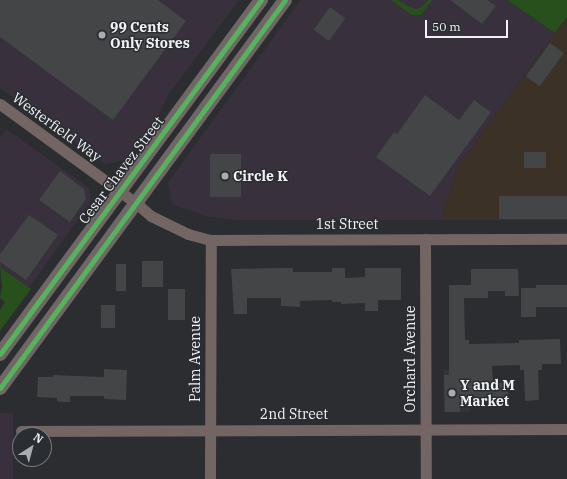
<!DOCTYPE html>
<style>
body{margin:0}
#map{position:relative;width:567px;height:479px;overflow:hidden;background:#2b2d30;font-family:"IBM Plex Serif",serif}
div>[style]{position:absolute}
.commercial>*{inset:0;background:#39303d;transform-origin:0 0}
.industrial>*{inset:0;background:#3c3126}
.green>*{inset:0;background:#28501c}
.building>*{inset:0;background:#434547;transform-origin:0 0}
.minor>*{height:11px;margin:-5.5px;padding:0 5.5px;transform-origin:5.5px;border-radius:5.5px;background:#736563}
.major>*{height:14px;margin:-7px;padding:0 7px;transform-origin:7px;border-radius:7px;background:#716666}
.cycleway>*{height:5px;margin:-2.5px;padding:0 2.5px;transform-origin:2.5px;border-radius:2.5px;background:#56b35d}
.dots>*{width:11px;height:11px;translate:-50% -50%;box-sizing:border-box;border:2px solid #2a2d31;border-radius:50%}
span{translate:-50% -50%;white-space:nowrap;text-align:center;line-height:1.15;-webkit-text-stroke:3px #2a2d31;paint-order:stroke}
.poi-label{font-size:14px;color:#eff1f3;font-weight:700}
.left{translate:0 -50%;text-align:left}
.street-label{font-size:14px;color:#eff1f3}
.north{position:absolute;left:12px;top:427px;width:40px;height:40px;box-sizing:border-box;background:#2a2d31;border:1px solid #797b7f;border-radius:50%;rotate:36deg;font-size:11px;font-weight:700;line-height:16px;text-align:center;color:#eff1f3}
.north::after{content:'';display:block;margin:auto;width:14px;height:18px;background:#aaacaf;clip-path:polygon(50% 0,100% 100%,50% 72%,0 100%)}
.scale{position:absolute;left:425px;top:20px;width:83px;height:18px;box-sizing:border-box;border:2px solid #eff1f3;border-top:0;padding-left:5px;font-size:12px;line-height:14px;white-space:nowrap;color:#eff1f3;-webkit-text-stroke:3px #2a2d31;paint-order:stroke}
</style>
<div id="map">
<div class="commercial">
<i style="clip-path:polygon(0 0,239px 0,168px 95px,158px 116px,126px 160px,105px 164px,0 88px)"></i>
<i style="clip-path:polygon(301px 0,507px 0,555px 33px,458px 166px,441px 220px,236px 220px,206px 216px,172px 204px,168px 182px)"></i>
<i style="clip-path:polygon(6px 129px,89px 188px,91px 201px,29px 288px,0 267px,0 138px)"></i>
<i style="left:469px;top:369px;width:43px;height:26px;rotate:89deg"></i>
<i style="left:0;top:413px;width:13px;height:66px"></i>
</div>
<div class="industrial">
<i style="clip-path:polygon(567px 17px,567px 220px,441px 220px,458px 166px)"></i>
</div>
<div class="green">
<i style="clip-path:polygon(391px 0,398px 0,409px 7px,416px 9px,422px 7px,428px 0,432px 0,421px 15px,412px 15px)"></i>
<i style="clip-path:polygon(507px 0,567px 0,567px 17px,555px 33px)"></i>
<i style="clip-path:polygon(0 267px,31px 289px,0 331px,0 310px,5px 302px,0 298px,2px 287px)"></i>
</div>
<div class="building">
<i style="clip-path:polygon(0 0,158px 0,186px 21px,113px 120px,0 37px)"></i>
<i style="clip-path:polygon(450px 0,487px 0,496px 6px,482px 24px)"></i>
<i style="left:330px;top:7px;width:19px;height:28px;rotate:36deg"></i>
<i style="left:550px;top:43px;width:17px;height:41px;rotate:36deg"></i>
<i style="clip-path:polygon(425px 95px,459px 120px,474px 100px,491px 112px,430px 196px,376px 157px,394px 132px,397px 134px)"></i>
<i style="left:524px;top:152px;width:22px;height:16px"></i>
<i style="left:210px;top:154px;width:31px;height:43px"></i>
<i style="clip-path:polygon(60px 171px,84px 189px,86px 199px,70px 222px,39px 200px)"></i>
<i style="left:567px;top:196px;width:23px;height:68px;rotate:90deg"></i>
<i style="clip-path:polygon(29px 215px,58px 235px,26px 280px,0 262px,0 254px)"></i>
<i style="left:142px;top:261px;width:21px;height:26px"></i>
<i style="left:116px;top:264px;width:10px;height:27px"></i>
<i style="clip-path:polygon(281px 268px,293px 268px,293px 272px,332px 272px,332px 268px,345px 268px,345px 278px,365px 277px,365px 268px,401px 268px,401px 300px,378px 300px,378px 311px,365px 311px,365px 303px,341px 304px,341px 302px,332px 302px,332px 300px,300px 301px,300px 307px,281px 306px,281px 298px,247px 298px,247px 314px,234px 314px,231px 269px)"></i>
<i style="clip-path:polygon(471px 269px,518px 269px,519px 296px,505px 296px,505px 291px,488px 291px,488px 298px,464px 298px,465px 340px,469px 340px,469px 344px,519px 343px,519px 340px,560px 339px,561px 364px,542px 364px,542px 370px,538px 370px,539px 400px,525px 401px,524px 370px,520px 370px,520px 365px,492px 366px,493px 383px,508px 382px,509px 404px,495px 404px,495px 401px,460px 402px,460px 412px,445px 412px,444px 375px,449px 375px,449px 285px,471px 285px)"></i>
<i style="clip-path:polygon(536px 285px,567px 285px,567px 307px,536px 307px,536px 317px,521px 317px,521px 288px,536px 288px)"></i>
<i style="left:168px;top:289px;width:17px;height:31px"></i>
<i style="left:101px;top:305px;width:14px;height:23px"></i>
<i style="clip-path:polygon(104px 369px,127px 370px,126px 400px,104px 399px,104px 396px,70px 396px,70px 402px,63px 402px,57px 401px,57px 398px,37px 397px,38px 377px,53px 377px,53px 375px,104px 377px)"></i>
</div>
<div class="minor">
<i style="left:0;top:104px;width:168px;rotate:36.1deg"></i>
<i style="left:136px;top:203px;width:20px;rotate:41deg"></i>
<i style="left:151px;top:216px;width:41px;rotate:25.9deg"></i>
<i style="left:188px;top:234px;width:24px;rotate:15deg"></i>
<i style="left:211px;top:240px;width:356px;rotate:-0.2deg"></i>
<i style="left:425px;top:239px;width:240px;rotate:89.8deg"></i>
<i style="left:21px;top:431px;width:546px;rotate:-0.21deg"></i>
<i style="left:210px;top:479px;width:239px;rotate:-89.8deg"></i>
</div>
<div class="major">
<i style="left:0;top:354px;width:440px;rotate:-53.6deg"></i>
<i style="left:0;top:388px;width:481px;rotate:-53.7deg"></i>
</div>
<div class="cycleway">
<i style="left:0;top:354px;width:440px;rotate:-53.6deg"></i>
<i style="left:0;top:388px;width:481px;rotate:-53.7deg"></i>
</div>
<div class="dots">
<i style="left:102px;top:35px;background:#aaacaf"></i>
<i style="left:225px;top:176px;background:#aaacaf"></i>
<i style="left:452px;top:393px;background:#aaacaf"></i>
</div>
<div class="poi-label">
<span class="left" style="left:110px;top:35px">99 Cents<br>Only Stores</span>
<span class="left" style="left:233px;top:176px">Circle K</span>
<span class="left" style="left:460px;top:393px">Y and M<br>Market</span>
</div>
<div class="street-label">
<span style="left:57px;top:127px;rotate:36deg">Westerfield Way</span>
<span style="left:121px;top:170px;rotate:-53deg">Cesar Chavez Street</span>
<span style="left:347px;top:224px">1st Street</span>
<span style="left:195px;top:359px;rotate:-90deg">Palm Avenue</span>
<span style="left:410px;top:359px;rotate:-90deg">Orchard Avenue</span>
<span style="left:294px;top:414px">2nd Street</span>
</div>
<div class="north">N</div>
<div class="scale">50 m</div>
</div>
